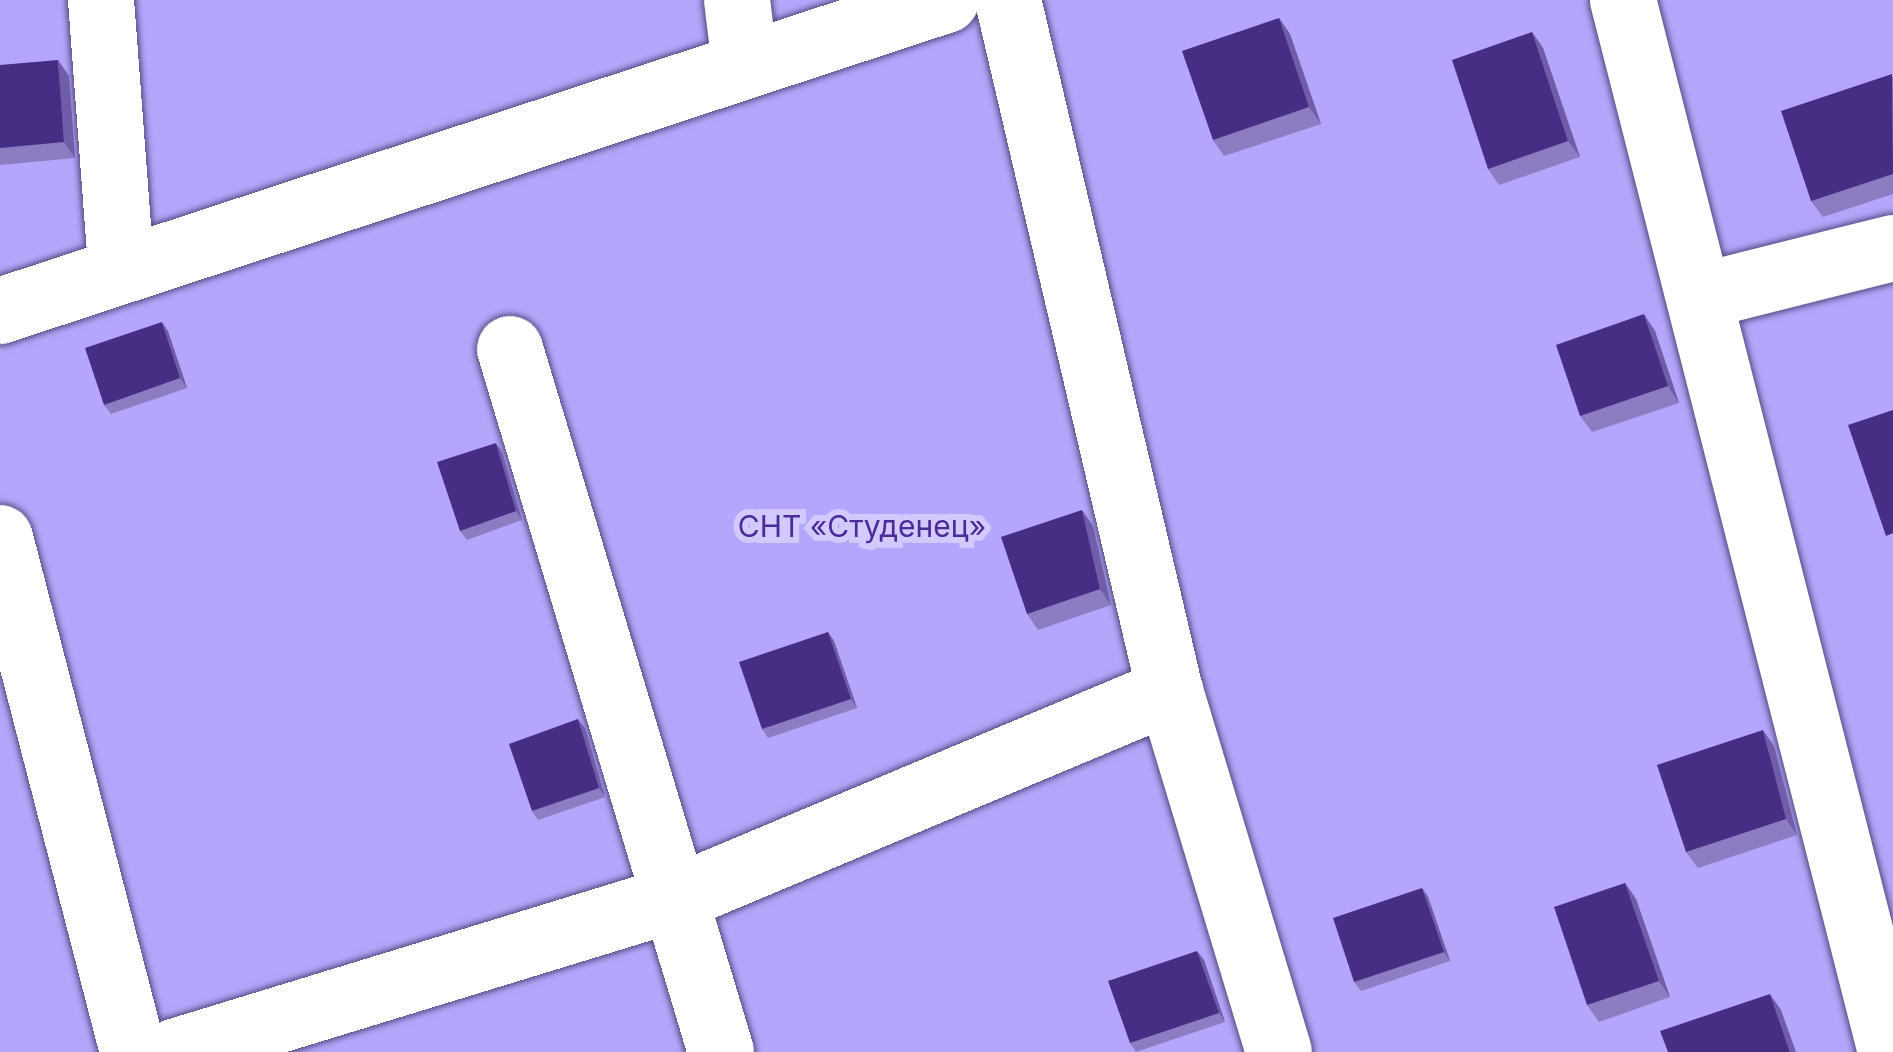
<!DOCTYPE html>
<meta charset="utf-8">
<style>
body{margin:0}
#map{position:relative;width:1893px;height:1052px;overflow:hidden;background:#d2caff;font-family:Inter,sans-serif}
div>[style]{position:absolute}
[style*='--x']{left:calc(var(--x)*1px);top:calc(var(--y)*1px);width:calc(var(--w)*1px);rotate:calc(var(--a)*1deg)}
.green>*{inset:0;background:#b5a6fb}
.roads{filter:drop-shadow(0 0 3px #564b83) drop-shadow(0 0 3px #564b83)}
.minor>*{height:66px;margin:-33px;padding:0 33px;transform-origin:33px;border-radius:33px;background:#fff}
.wall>*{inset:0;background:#8c7cc2}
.shaded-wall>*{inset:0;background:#705daa}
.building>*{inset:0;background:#462e85}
span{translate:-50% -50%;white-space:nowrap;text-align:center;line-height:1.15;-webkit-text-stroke:12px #d2caff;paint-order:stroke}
.park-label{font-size:30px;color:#4c2a98}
</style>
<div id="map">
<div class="green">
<i style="clip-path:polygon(0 0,1893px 0,1893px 1052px,0 1052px)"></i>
</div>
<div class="roads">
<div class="minor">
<i style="--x:101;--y:0;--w:268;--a:85.7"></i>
<i style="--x:737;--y:0;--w:65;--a:83"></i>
<i style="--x:1008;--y:0;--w:710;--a:76.81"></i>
<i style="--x:1170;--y:691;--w:377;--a:73.2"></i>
<i style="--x:1623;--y:0;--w:1086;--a:75.71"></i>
<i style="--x:1706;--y:295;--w:193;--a:-14.1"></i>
<i style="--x:0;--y:311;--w:996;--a:-18.2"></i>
<i style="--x:510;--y:349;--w:734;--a:73.29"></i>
<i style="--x:0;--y:538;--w:531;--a:75.49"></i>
<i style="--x:174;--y:1052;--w:526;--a:-17.02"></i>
<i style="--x:677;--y:898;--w:535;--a:-22.78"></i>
</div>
</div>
<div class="wall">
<i style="clip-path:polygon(1279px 18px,1290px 34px,1321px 124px,1224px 156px,1213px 140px)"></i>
<i style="clip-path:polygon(1532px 32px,1543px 48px,1580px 157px,1499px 185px,1488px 169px)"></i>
<i style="clip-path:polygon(0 65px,69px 76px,75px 158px,0 165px)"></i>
<i style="clip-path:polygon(1893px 76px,1893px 194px,1823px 217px,1811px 201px)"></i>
<i style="clip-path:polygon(168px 331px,187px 388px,111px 414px,104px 405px)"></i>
<i style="clip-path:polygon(1655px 331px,1679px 403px,1592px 432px,1580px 416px)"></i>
<i style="clip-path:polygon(502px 452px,522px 520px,467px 540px,460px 531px)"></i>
<i style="clip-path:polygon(1082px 510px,1093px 526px,1111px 605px,1038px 630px,1027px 614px)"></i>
<i style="clip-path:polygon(828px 632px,834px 641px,857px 708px,768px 738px,762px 729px)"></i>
<i style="clip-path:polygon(585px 728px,605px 797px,538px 820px,532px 811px)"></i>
<i style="clip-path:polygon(1774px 746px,1797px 835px,1698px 868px,1686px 852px)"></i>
<i style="clip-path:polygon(1625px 883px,1636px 899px,1670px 997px,1599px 1022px,1587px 1005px)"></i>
<i style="clip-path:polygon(1422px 888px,1428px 897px,1450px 961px,1361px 991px,1354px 982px)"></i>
<i style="clip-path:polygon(1197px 951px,1204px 960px,1225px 1022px,1136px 1052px,1130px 1043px)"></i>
</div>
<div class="shaded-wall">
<i style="clip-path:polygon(1279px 18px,1290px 34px,1321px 124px,1309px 107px)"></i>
<i style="clip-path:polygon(1532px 32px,1543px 48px,1580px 157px,1568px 141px)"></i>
<i style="clip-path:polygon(58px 60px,69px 76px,75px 158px,64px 142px)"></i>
<i style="clip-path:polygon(1644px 314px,1655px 331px,1679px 403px,1668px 386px)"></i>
<i style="clip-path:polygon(162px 322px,168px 331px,187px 388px,180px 378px)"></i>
<i style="clip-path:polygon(496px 443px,502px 452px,522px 520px,516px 511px)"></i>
<i style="clip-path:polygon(1082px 510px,1093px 526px,1111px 605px,1100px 589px)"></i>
<i style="clip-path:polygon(828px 632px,834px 641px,857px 708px,851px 699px)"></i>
<i style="clip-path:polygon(578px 719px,585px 728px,605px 797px,599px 788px)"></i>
<i style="clip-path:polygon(1763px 730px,1774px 746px,1797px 835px,1786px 819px)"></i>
<i style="clip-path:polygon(1625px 883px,1636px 899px,1670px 997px,1659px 981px)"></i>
<i style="clip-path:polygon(1422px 888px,1428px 897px,1450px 961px,1444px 952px)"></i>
<i style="clip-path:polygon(1197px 951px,1204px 960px,1225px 1022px,1219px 1013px)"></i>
<i style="clip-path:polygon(1770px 994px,1781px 1010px,1796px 1052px,1790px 1052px)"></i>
</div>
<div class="building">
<i style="clip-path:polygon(1279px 18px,1309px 107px,1213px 140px,1182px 51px)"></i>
<i style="clip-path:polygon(1532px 32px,1568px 141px,1488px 169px,1452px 60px)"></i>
<i style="clip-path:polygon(58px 60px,64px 142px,0 148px,0 65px)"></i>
<i style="clip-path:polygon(1892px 74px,1893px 174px,1811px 201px,1781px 111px)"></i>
<i style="clip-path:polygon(1644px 314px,1668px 386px,1580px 416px,1556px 345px)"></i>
<i style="clip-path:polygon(162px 322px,180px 378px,104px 405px,85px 348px)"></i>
<i style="clip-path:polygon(1893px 410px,1893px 533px,1886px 536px,1848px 425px)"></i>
<i style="clip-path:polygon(496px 443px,516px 511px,460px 531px,437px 462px)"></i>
<i style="clip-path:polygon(1082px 510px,1100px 589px,1027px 614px,1001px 537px)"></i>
<i style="clip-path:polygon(828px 632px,851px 699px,762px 729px,739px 662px)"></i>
<i style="clip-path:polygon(578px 719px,599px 788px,532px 811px,509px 744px)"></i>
<i style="clip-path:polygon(1763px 730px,1786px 819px,1686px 852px,1657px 765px)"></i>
<i style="clip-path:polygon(1625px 883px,1659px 981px,1587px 1005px,1554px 907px)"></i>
<i style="clip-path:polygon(1422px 888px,1444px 952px,1354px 982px,1333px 918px)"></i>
<i style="clip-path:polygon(1197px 951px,1219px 1013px,1130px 1043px,1108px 981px)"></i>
<i style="clip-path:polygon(1770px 994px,1790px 1052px,1668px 1052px,1660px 1031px)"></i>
</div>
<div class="park-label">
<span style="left:862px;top:526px">СНТ «Студенец»</span>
</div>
</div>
